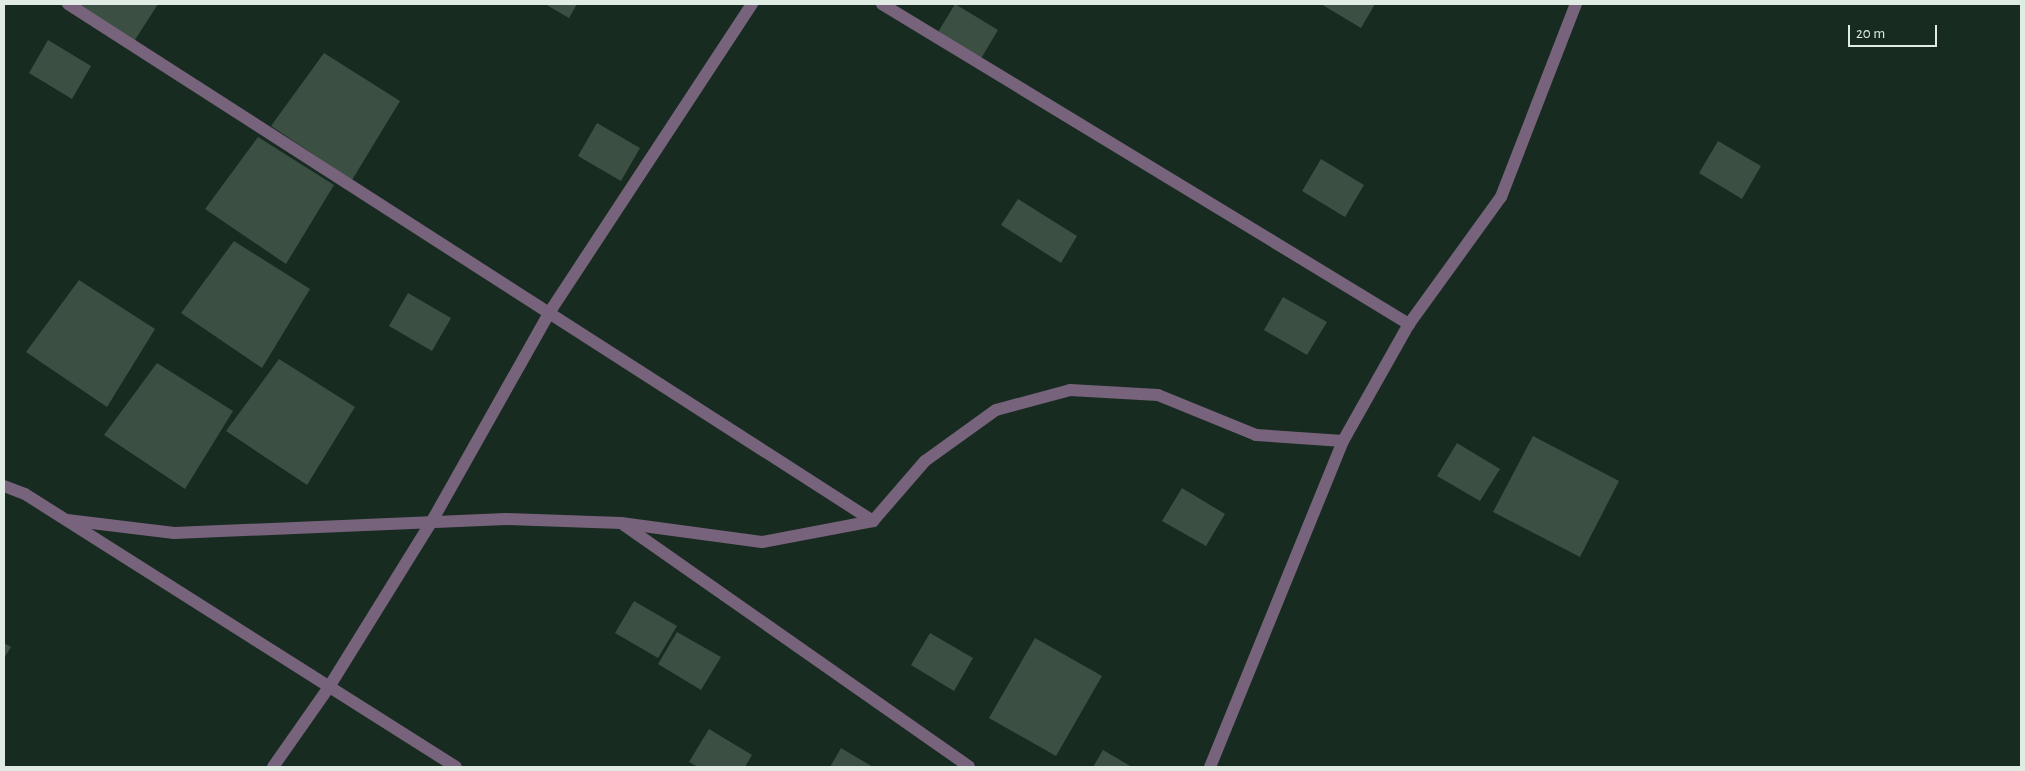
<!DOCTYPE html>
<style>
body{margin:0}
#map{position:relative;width:2025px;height:771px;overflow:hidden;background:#182b20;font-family:"Alegreya Sans",sans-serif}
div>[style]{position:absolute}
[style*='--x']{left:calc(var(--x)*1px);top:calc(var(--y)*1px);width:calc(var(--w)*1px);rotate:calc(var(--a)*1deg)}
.building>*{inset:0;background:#3b4f42}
.minor>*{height:12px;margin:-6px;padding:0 6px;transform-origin:6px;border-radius:6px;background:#78637c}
span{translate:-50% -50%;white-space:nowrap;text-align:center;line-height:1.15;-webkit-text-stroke:4px #182b20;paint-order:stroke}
.frame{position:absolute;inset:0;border:5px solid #dfebe3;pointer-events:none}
.scale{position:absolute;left:1848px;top:25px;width:89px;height:22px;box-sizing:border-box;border:2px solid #dfebe3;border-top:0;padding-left:6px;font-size:15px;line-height:18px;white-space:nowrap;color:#dfebe3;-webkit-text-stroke:4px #182b20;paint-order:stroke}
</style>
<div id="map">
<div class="building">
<i style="clip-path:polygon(74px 4px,158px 4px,133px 43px)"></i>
<i style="clip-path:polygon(545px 4px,577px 4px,569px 18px)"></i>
<i style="clip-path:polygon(955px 4px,998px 30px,979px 62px,935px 37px)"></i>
<i style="clip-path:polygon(1321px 4px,1375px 4px,1361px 28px)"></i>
<i style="clip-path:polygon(48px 40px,91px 66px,72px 99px,29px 73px)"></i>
<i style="clip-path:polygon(324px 53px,400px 101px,352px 180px,271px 126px)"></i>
<i style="clip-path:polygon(597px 123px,640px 148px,621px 181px,578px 156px)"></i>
<i style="clip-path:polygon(258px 137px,334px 185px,286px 264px,205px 209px)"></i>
<i style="clip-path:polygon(1718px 141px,1761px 166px,1742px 199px,1699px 173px)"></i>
<i style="clip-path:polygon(1321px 159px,1364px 185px,1345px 217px,1302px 191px)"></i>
<i style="clip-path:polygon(1018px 199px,1077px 236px,1061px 263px,1001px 225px)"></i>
<i style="clip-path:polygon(234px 241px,310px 289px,262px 368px,181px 313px)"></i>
<i style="clip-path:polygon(79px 280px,155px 329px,107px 407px,26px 352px)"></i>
<i style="clip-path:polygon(408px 293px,451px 318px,432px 351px,389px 326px)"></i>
<i style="clip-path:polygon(1283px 297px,1327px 322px,1307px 355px,1264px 330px)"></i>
<i style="clip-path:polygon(279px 359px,355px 407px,307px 485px,226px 431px)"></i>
<i style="clip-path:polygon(157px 363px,233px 411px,185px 489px,104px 435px)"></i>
<i style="clip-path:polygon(1533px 436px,1619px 481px,1580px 557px,1493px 512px)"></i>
<i style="clip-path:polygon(1457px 443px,1500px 469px,1480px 501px,1437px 476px)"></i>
<i style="clip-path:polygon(1182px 488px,1225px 514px,1206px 546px,1162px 521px)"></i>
<i style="clip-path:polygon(634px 601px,677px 626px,658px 658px,615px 633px)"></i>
<i style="clip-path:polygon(677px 632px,721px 657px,701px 690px,658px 664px)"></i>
<i style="clip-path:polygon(930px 633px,973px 658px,954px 691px,911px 665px)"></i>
<i style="clip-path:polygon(1035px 638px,1102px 676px,1056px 756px,989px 718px)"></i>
<i style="clip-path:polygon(4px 643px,11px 647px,4px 658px)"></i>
<i style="clip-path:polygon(709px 729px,752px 755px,745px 767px,698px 767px,689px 762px)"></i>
<i style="clip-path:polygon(841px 748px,873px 767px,830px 767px)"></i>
<i style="clip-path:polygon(1103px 750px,1132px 767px,1093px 767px)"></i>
</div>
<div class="minor">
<i style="--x:68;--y:4;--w:957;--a:32.71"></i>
<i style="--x:873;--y:521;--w:79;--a:-49.1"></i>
<i style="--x:925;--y:461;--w:87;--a:-35.7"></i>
<i style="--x:996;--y:410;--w:77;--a:-15.1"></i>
<i style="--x:1070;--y:390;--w:88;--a:3.3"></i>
<i style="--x:1158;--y:395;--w:106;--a:22.2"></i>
<i style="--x:1256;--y:435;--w:87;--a:3.9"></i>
<i style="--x:882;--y:4;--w:617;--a:31.27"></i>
<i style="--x:4;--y:486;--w:22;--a:21"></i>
<i style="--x:25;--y:494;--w:510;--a:32.35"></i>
<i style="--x:67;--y:520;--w:108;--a:6.9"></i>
<i style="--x:174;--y:533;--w:332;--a:-2.4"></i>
<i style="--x:506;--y:519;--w:115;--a:2"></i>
<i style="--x:621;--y:523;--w:142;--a:7.7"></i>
<i style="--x:762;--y:542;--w:113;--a:-10.7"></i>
<i style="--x:624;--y:525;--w:421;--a:35"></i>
<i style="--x:273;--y:767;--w:98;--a:-55"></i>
<i style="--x:329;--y:687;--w:195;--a:-58.2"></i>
<i style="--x:432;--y:521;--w:239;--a:-60.6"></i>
<i style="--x:549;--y:313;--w:370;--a:-56.7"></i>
<i style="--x:1210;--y:767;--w:352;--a:-67.8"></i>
<i style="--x:1343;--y:441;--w:134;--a:-60.6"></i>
<i style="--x:1409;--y:324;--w:157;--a:-54.1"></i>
<i style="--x:1501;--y:197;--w:207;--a:-68.8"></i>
</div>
<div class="frame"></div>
<div class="scale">20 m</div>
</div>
